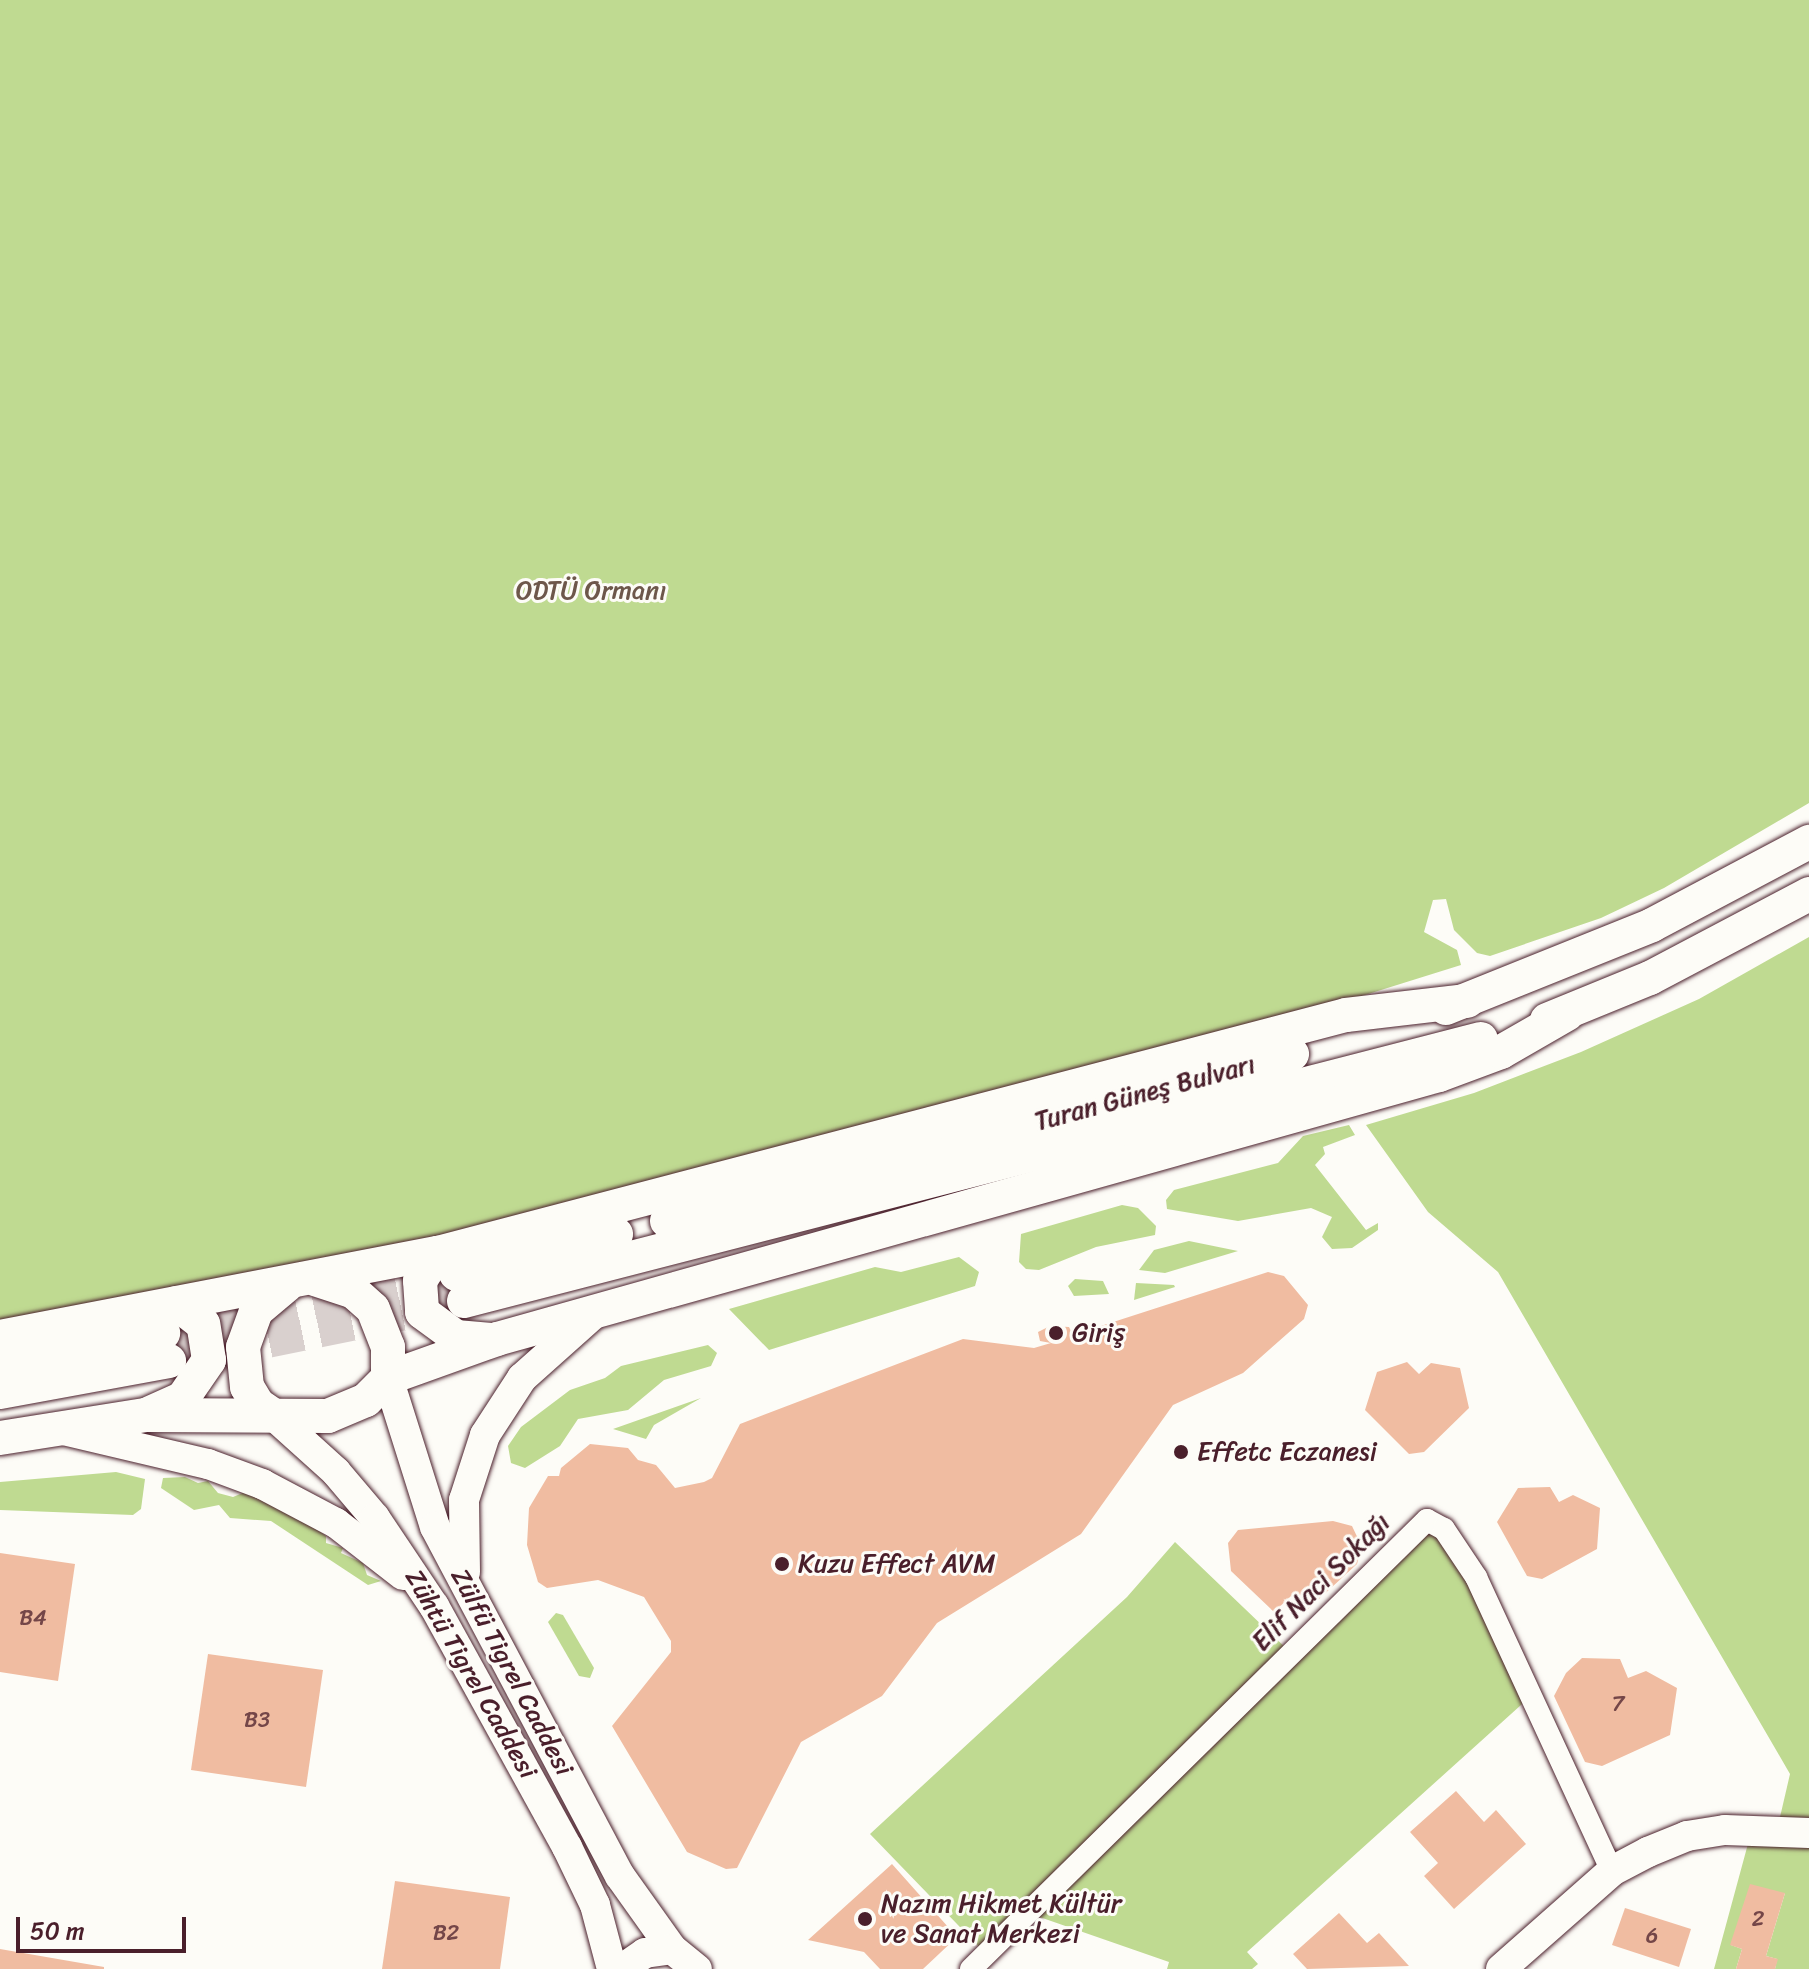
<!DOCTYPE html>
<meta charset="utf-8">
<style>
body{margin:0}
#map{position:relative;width:1809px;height:1969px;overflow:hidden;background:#fdfcf7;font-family:Sriracha,sans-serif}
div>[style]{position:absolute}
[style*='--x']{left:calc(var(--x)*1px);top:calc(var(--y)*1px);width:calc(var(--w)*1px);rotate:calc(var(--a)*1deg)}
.green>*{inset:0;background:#bfda91}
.building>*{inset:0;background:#f0bca1}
.primary-tunnel>*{height:34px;margin-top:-17px;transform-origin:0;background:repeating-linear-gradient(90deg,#d9d0ce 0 34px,transparent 0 51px)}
.roads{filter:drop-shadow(0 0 2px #4a1f2b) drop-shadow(0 0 2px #4a1f2b)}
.street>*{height:22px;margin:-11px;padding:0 11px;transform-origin:11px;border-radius:11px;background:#fdfcf7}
.secondary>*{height:30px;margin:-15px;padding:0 15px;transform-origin:15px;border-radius:15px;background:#fdfcf7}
.primary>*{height:34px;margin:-17px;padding:0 17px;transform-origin:17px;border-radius:17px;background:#fdfcf7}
.dots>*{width:22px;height:22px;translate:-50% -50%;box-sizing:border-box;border:4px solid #fdfcf7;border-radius:50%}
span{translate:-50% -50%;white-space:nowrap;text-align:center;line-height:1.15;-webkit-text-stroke:6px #fdfcf7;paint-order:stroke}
.number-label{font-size:22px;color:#744648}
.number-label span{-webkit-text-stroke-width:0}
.park-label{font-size:26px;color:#6d574a}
.street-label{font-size:26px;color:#4a1f2b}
.poi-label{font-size:26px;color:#4a1f2b}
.left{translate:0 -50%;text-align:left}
.scale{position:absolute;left:16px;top:1917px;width:170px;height:36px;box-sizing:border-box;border:4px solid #4a1f2b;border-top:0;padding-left:10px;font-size:24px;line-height:28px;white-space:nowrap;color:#4a1f2b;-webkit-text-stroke:6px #fdfcf7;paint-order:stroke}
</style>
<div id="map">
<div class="green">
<i style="clip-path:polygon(0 0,1809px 0,1809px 803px,1664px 888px,1601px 918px,1490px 956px,1477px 953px,1454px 930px,1446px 899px,1433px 900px,1424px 932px,1457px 950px,1461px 965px,1349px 1000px,486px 1226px,0 1322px)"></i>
<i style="clip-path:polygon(1809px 937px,1809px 1969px,1775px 1969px,1777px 1959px,1766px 1956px,1785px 1893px,1731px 1945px,1742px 1949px,1736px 1969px,1714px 1969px,1752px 1829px,1777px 1830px,1790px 1774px,1498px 1272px,1428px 1212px,1366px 1125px,1474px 1093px,1581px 1052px,1699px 999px)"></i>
<i style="clip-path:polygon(1349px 1125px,1355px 1135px,1323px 1147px,1325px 1154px,1315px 1165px,1366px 1230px,1378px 1223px,1378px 1230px,1352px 1248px,1332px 1249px,1322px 1237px,1332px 1217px,1311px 1208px,1238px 1221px,1167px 1209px,1166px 1200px,1174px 1190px,1278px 1163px,1303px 1136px)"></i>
<i style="clip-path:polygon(1122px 1205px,1138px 1208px,1156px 1226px,1155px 1235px,1096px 1247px,1039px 1270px,1026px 1269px,1019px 1262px,1021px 1234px)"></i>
<i style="clip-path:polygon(1189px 1241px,1238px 1251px,1165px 1273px,1139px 1270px,1154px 1250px)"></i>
<i style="clip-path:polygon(959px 1257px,979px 1272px,975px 1286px,769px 1350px,729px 1309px,875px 1267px,901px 1272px)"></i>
<i style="clip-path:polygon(1075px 1279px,1103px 1281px,1109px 1294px,1074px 1296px,1068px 1286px)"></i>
<i style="clip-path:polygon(1136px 1283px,1174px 1285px,1175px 1287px,1134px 1300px)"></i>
<i style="clip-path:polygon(708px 1345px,717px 1353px,711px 1366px,664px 1380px,628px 1410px,578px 1419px,560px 1446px,525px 1468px,511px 1463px,508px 1446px,521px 1427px,570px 1390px,605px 1378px,621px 1366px)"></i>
<i style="clip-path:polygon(701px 1398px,654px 1425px,646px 1439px,613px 1429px)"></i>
<i style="clip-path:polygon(116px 1472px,145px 1479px,141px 1509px,133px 1515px,0 1510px,0 1482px)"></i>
<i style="clip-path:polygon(185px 1477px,198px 1483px,208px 1481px,218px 1493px,233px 1497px,245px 1492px,310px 1524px,326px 1536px,326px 1543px,343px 1548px,341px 1553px,363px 1563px,367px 1575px,381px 1581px,368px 1585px,271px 1521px,230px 1518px,219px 1505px,194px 1510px,161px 1488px,163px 1478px)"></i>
<i style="clip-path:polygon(1433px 1521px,1531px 1696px,1247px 1952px,1258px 1964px,1252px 1969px,1167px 1969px,1169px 1962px,1028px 1913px,986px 1954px,870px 1834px,1127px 1597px,1175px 1542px,1290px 1652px)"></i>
<i style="clip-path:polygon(556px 1613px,563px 1615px,594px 1668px,590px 1678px,579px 1676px,548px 1622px)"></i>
</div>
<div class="building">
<i style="clip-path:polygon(1268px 1272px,1284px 1276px,1308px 1305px,1304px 1319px,1243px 1373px,1173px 1405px,1081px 1534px,937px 1623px,882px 1696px,801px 1742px,737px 1868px,726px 1869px,687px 1852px,612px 1726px,671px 1652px,671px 1641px,644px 1597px,598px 1580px,547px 1588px,538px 1582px,527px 1545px,529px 1508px,548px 1476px,559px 1476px,561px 1468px,590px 1444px,628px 1448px,638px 1460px,656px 1465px,675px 1488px,704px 1482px,712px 1478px,740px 1424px,963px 1339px,1034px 1348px,1051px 1343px,1040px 1341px,1038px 1332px,1050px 1326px,1069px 1327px,1073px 1335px)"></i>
<i style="clip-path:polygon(1407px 1362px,1419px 1374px,1431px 1363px,1460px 1368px,1469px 1408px,1424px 1452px,1409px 1454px,1365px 1410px,1377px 1372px)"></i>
<i style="clip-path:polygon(1550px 1487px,1559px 1502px,1573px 1495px,1600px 1508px,1597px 1549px,1542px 1579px,1527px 1576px,1497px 1522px,1518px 1488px)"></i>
<i style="clip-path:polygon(1333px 1521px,1352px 1526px,1362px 1547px,1357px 1564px,1306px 1611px,1291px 1596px,1274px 1612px,1231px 1571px,1228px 1543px,1238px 1530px)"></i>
<i style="clip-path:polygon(0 1553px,75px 1564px,58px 1681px,0 1672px)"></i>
<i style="clip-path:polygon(208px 1654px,323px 1670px,306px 1787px,191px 1770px)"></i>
<i style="clip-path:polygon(1582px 1658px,1620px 1659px,1628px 1678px,1646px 1671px,1677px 1688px,1670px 1735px,1602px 1766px,1585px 1762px,1554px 1696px,1566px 1673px)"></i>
<i style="clip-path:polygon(1456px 1791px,1484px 1822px,1496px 1810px,1526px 1844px,1454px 1909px,1424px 1876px,1438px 1863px,1410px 1832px)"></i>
<i style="clip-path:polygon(892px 1864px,957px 1937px,923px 1969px,880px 1969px,864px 1952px,808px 1940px)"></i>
<i style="clip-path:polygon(395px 1881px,510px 1897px,500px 1969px,382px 1969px)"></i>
<i style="clip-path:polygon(1750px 1884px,1785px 1893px,1766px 1956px,1778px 1959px,1775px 1969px,1736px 1969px,1742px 1949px,1730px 1945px)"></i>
<i style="clip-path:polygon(1625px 1908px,1691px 1929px,1679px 1967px,1612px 1945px)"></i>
<i style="clip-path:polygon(1339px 1913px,1367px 1943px,1379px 1933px,1409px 1966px,1307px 1969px,1293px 1954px)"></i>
<i style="clip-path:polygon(0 1949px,104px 1967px,104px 1969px,0 1969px)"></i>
</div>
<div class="primary-tunnel">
<i style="--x:163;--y:1333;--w:291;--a:-11.5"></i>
<i style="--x:169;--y:1361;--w:301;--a:-11.5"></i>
</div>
<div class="roads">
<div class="street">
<i style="--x:971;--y:1969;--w:640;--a:-44.56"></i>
<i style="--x:1427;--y:1520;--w:19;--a:28"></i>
<i style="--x:1444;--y:1529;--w:58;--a:56.3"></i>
<i style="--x:1476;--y:1577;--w:324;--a:65.2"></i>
</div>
<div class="secondary">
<i style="--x:388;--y:1378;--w:156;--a:72.5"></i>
<i style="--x:435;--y:1527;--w:395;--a:62.1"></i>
<i style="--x:620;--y:1876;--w:90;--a:54.5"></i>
<i style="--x:273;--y:1415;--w:85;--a:42.1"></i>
<i style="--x:336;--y:1472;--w:60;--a:49.7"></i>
<i style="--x:375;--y:1518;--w:106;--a:56.2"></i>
<i style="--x:434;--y:1606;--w:275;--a:61.1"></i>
<i style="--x:567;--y:1847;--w:64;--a:64.2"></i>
<i style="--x:595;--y:1905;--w:66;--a:75.1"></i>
<i style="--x:63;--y:1430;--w:149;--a:13.2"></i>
<i style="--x:208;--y:1464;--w:58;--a:20.3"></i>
<i style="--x:262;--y:1484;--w:84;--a:27.8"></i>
<i style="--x:336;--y:1523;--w:85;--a:37.8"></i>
<i style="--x:465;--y:1572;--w:72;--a:-90.8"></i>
<i style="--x:464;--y:1500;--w:68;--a:-72.1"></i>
<i style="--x:485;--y:1435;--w:68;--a:-57"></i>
<i style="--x:522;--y:1378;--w:99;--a:-41.7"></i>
<i style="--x:622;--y:1969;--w:28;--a:-35"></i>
<i style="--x:645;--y:1953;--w:27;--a:-8"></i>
<i style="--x:672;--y:1949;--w:32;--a:39"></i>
<i style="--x:1501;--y:1969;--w:148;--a:-41.4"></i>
<i style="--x:1612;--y:1871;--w:41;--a:-27.8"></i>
<i style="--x:1648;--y:1852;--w:42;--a:-22.3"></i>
<i style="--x:1687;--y:1836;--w:38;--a:-9"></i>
<i style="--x:1725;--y:1830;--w:84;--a:2"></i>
</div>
<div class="primary">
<i style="--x:1446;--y:1008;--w:222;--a:-21.9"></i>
<i style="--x:1652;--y:925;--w:178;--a:-27.9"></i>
<i style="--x:1547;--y:1020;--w:111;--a:-22.2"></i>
<i style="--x:1650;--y:978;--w:180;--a:-27.8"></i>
<i style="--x:667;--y:1221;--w:647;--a:-14.96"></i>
<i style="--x:438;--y:1253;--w:33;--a:123"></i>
<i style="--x:420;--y:1281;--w:31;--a:86"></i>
<i style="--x:422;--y:1312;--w:42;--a:36.3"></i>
<i style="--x:456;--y:1337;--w:35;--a:5"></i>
<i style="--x:456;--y:1274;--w:165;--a:-14"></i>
<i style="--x:315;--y:1279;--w:41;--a:18.4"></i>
<i style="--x:354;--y:1292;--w:25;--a:42"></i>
<i style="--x:373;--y:1309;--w:41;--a:68.5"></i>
<i style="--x:388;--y:1347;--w:31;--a:90"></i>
<i style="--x:464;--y:1301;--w:1050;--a:-14.45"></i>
<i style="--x:0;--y:1337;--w:446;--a:-10.9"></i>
<i style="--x:438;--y:1253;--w:939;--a:-14.69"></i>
<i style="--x:1346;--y:1015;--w:122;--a:-6.6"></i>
<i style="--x:0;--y:1363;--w:166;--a:-10.4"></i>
<i style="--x:0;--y:1392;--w:172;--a:-10.4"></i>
<i style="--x:150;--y:1413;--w:36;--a:-24"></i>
<i style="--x:183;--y:1398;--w:46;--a:-55.6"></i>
<i style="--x:209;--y:1360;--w:36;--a:-99"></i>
<i style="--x:203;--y:1324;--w:34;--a:-142"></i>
<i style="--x:273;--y:1415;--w:18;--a:-146"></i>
<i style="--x:258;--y:1405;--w:21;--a:-121"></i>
<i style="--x:247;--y:1387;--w:40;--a:-95.7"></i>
<i style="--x:243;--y:1347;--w:38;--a:-70"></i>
<i style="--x:256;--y:1311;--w:40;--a:-40"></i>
<i style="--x:0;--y:1438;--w:148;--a:-9"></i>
<i style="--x:146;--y:1415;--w:182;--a:0.3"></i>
<i style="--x:328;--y:1416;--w:41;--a:-22.8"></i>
<i style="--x:366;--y:1400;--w:31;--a:-45"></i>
<i style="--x:388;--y:1378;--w:116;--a:-19.7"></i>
<i style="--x:497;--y:1339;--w:978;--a:-15.66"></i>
<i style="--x:1439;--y:1075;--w:66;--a:-20.4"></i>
<i style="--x:1501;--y:1052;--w:76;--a:-29.9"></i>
</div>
</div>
<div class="dots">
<i style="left:1056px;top:1333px;background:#4a1f2b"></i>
<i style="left:1181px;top:1452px;background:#4a1f2b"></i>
<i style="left:782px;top:1564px;background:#4a1f2b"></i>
<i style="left:865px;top:1919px;background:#4a1f2b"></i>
</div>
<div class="number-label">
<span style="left:33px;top:1618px">B4</span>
<span style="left:1618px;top:1704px">7</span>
<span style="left:257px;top:1720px">B3</span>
<span style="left:1758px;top:1919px">2</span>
<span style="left:446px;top:1933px">B2</span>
<span style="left:1652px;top:1936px">6</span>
</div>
<div class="park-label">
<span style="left:591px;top:591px">ODTÜ Ormanı</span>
</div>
<div class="street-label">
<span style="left:1145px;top:1093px;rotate:-15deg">Turan Güneş Bulvarı</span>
<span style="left:1321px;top:1582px;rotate:-45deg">Elif Naci Sokağı</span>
<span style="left:512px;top:1672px;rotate:62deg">Zülfü Tigrel Caddesi</span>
<span style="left:471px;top:1674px;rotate:60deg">Zühtü Tigrel Caddesi</span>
</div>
<div class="poi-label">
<span class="left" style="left:1072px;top:1333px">Giriş</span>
<span class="left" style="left:1197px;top:1452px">Effetc Eczanesi</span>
<span class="left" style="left:798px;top:1564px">Kuzu Effect AVM</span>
<span class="left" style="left:881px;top:1919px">Nazım Hikmet Kültür<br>ve Sanat Merkezi</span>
</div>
<div class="scale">50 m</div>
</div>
